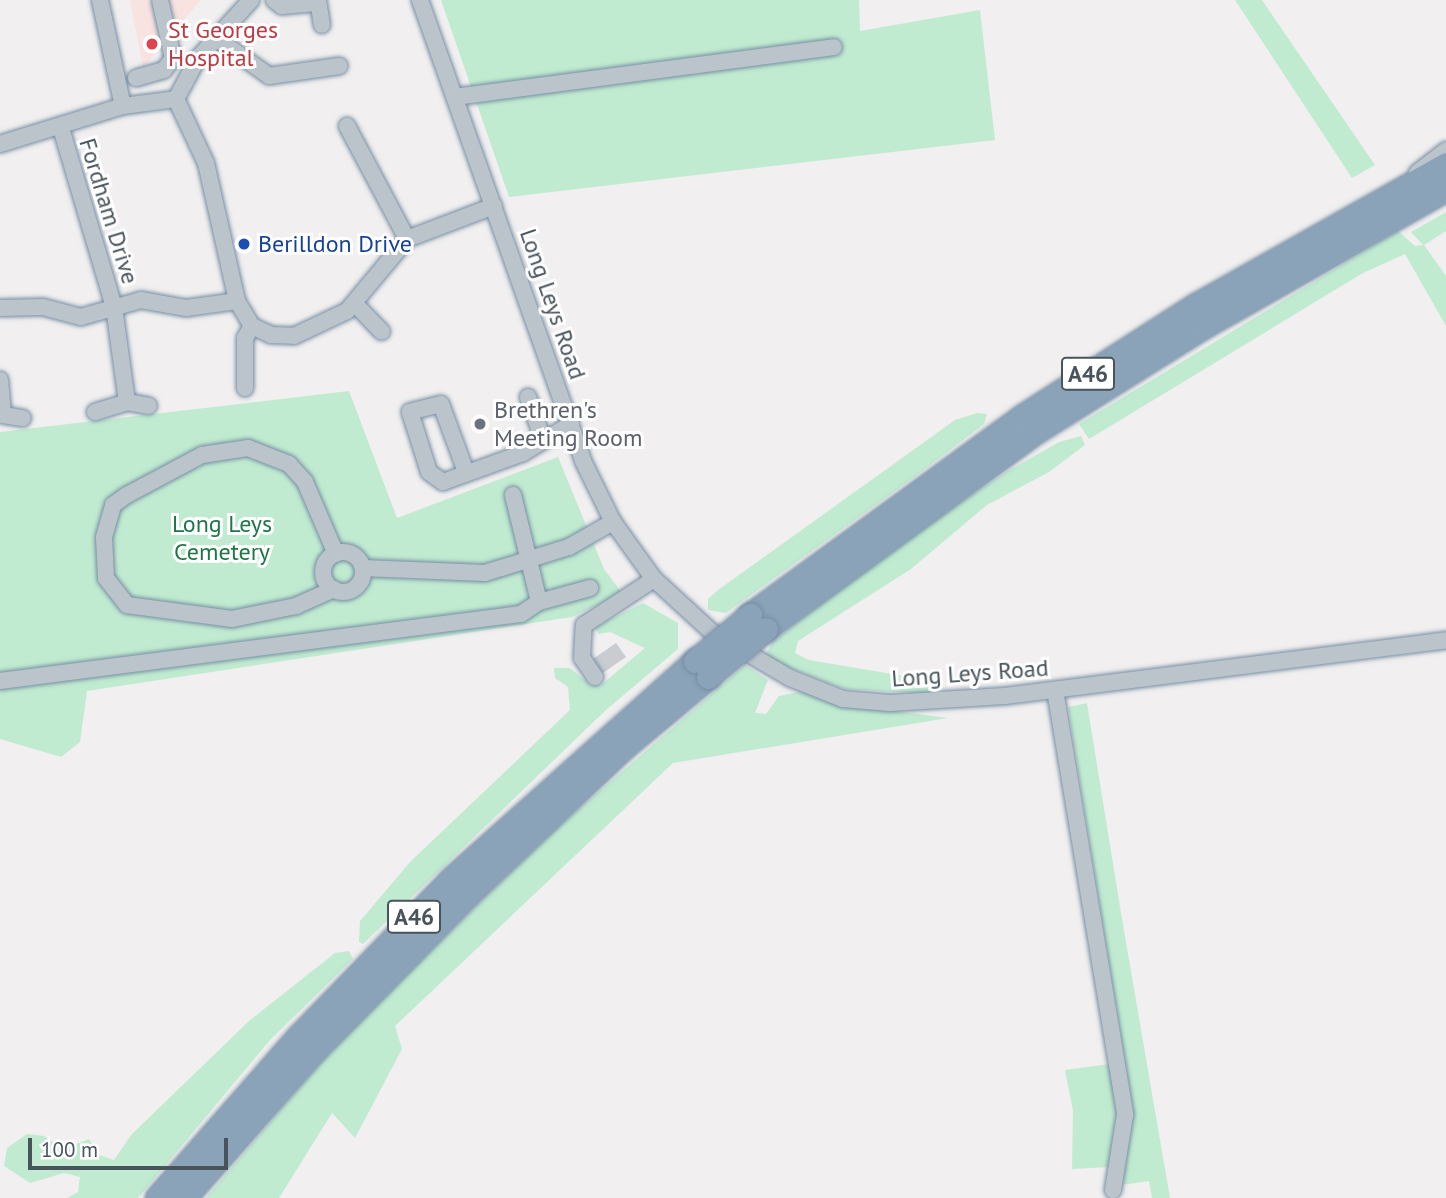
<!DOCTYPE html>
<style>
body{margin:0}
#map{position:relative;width:1446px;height:1198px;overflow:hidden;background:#f1efef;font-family:"PT Sans",sans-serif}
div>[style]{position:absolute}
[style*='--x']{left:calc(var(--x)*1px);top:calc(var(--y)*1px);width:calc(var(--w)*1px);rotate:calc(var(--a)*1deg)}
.medical>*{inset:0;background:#f9e3e1}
.green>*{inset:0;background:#c1ebd0}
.building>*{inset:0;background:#c9ccd1}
.roads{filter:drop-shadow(0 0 2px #768ea5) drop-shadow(0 0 2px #768ea5)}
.minor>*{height:16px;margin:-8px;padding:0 8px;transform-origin:8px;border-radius:8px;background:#bcc4cb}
.minor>.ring{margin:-8px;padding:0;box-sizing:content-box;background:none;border:16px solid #bcc4cb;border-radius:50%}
.highway>*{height:23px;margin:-11.5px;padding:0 11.5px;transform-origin:11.5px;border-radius:11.5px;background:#8ba3b9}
.bridges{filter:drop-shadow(0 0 2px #768ea5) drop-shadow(0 0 2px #768ea5)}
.highway-bridge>*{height:23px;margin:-11.5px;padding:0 11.5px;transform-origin:11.5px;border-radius:11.5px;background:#8ba3b9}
.dots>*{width:19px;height:19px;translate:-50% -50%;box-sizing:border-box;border:4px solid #fff;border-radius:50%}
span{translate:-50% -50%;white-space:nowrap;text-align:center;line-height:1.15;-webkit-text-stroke:6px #fff;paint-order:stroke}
.shield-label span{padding:2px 5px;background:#fff;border:2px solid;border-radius:5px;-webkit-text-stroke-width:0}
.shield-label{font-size:23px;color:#48535b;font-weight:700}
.health-label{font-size:24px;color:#be3a42}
.left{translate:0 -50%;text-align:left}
.street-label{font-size:24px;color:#48535b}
.transit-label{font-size:24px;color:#164399}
.worship-label{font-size:24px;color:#5b616d}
.park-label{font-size:24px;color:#1f7648}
.scale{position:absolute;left:28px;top:1138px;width:200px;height:32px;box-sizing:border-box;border:4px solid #48535b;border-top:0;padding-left:9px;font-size:21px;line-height:24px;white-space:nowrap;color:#48535b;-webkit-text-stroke:5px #fff;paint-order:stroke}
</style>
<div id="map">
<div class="medical">
<i style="clip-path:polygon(130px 0,201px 0,143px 68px)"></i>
</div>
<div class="green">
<i style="clip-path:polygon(441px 0,859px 0,860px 31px,980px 10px,995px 140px,509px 197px)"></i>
<i style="clip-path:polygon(1235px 0,1262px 0,1375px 165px,1352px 178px)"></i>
<i style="clip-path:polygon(1446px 212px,1446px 231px,1424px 245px,1446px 276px,1446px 326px,1405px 254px,1363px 273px,1089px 439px,1079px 424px,1398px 231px,1415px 246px,1423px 245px,1411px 232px)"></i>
<i style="clip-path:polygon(349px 391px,397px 518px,558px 457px,604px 569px,622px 593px,572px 617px,87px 691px,80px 742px,61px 757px,0 739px,0 432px)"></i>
<i style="clip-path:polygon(977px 413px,987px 414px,984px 424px,917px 475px,726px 613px,708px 610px,708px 599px,718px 590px,955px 420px)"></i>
<i style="clip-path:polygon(1081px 436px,1085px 445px,1049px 472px,987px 505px,911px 569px,798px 641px,795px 653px,809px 660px,922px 679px,930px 685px,930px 694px,845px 689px,764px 658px,772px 643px,888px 551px,1008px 471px,1059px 442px)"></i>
<i style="clip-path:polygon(643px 603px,678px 623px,678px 649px,606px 710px,363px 944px,359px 942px,360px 921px,411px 861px,570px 710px,568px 687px,555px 678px,554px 668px,570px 668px,591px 685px,601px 685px,645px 648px,610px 632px,599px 634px,595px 627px)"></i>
<i style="clip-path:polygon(745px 665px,768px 680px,755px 713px,766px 714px,779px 696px,803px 691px,850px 705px,948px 718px,673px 763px,395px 1026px,402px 1049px,355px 1138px,332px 1113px,279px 1198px,206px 1198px,323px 1060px,420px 961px,557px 828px)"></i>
<i style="clip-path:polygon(1087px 703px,1121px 913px,1170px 1198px,1152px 1198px,1149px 1181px,1121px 1185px,1132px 1105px,1068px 707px)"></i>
<i style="clip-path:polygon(349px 951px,353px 959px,270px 1040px,138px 1198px,67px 1198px,78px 1192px,80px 1177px,64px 1173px,30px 1183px,4px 1166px,7px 1148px,27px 1134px,44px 1136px,64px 1149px,89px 1139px,99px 1155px,114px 1160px,131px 1135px,249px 1021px,335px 953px)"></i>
<i style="clip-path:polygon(1110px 1064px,1117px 1110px,1109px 1167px,1072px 1169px,1073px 1111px,1065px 1070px)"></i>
</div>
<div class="building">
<i style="clip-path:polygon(616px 643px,626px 657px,600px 675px,590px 661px)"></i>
</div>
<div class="roads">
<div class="minor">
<i style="--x:100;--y:0;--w:108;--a:77.8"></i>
<i style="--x:251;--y:0;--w:79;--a:132.4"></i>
<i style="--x:198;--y:58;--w:47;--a:118.2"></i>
<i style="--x:176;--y:99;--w:71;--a:64.9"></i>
<i style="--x:206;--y:163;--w:141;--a:77.3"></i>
<i style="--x:237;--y:301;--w:29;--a:59"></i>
<i style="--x:252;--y:326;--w:21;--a:25"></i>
<i style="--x:271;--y:335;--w:23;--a:2"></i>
<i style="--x:294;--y:336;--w:59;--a:-25.3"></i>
<i style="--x:347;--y:311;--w:94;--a:-50.2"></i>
<i style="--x:407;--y:239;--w:93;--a:-20.8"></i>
<i style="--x:274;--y:0;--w:10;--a:37"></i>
<i style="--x:282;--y:6;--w:36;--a:-5"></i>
<i style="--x:318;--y:0;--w:25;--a:81"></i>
<i style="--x:420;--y:0;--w:489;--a:70.5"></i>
<i style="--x:583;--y:461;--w:68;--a:63.8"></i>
<i style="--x:613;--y:522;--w:70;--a:54.3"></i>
<i style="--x:654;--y:579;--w:80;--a:42.5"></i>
<i style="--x:713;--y:633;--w:89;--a:30.3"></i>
<i style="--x:790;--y:678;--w:57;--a:21.6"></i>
<i style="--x:843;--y:699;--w:47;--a:4.9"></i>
<i style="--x:890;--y:703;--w:115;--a:-3.5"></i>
<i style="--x:1005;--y:696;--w:445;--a:-7.2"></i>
<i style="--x:217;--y:39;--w:64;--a:35.4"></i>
<i style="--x:269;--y:76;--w:71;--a:-8.1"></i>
<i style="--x:136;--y:78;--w:29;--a:-16"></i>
<i style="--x:164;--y:70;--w:15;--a:-53"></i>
<i style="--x:173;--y:58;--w:59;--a:-102.6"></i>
<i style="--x:455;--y:97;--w:382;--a:-7.5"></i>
<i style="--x:347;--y:126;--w:128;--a:62"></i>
<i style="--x:61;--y:128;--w:187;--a:73.5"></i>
<i style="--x:114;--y:307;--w:96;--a:82.2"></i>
<i style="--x:0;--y:144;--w:129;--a:-17.2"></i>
<i style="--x:123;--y:106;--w:53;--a:-7.5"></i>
<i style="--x:1417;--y:173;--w:37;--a:-38"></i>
<i style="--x:356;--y:305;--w:37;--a:46"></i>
<i style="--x:0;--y:308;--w:43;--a:-1.3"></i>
<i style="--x:43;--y:307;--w:39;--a:15"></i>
<i style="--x:81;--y:317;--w:62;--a:-15.8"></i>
<i style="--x:141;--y:300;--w:46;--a:10.1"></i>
<i style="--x:186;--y:308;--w:51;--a:-7.8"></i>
<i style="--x:0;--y:380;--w:35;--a:85"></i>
<i style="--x:245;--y:388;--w:50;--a:-90"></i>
<i style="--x:245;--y:338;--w:14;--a:-60"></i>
<i style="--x:528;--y:397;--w:46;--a:70.8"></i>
<i style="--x:127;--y:402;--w:22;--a:10"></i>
<i style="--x:95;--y:412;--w:34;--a:-17"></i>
<i style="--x:3;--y:415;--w:20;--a:9"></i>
<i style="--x:466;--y:472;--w:72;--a:-110.2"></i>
<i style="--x:441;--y:404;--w:32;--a:166"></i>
<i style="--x:410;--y:412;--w:63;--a:72.4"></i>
<i style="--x:429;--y:472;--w:17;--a:36"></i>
<i style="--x:443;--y:482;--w:85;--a:-19.9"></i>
<i style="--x:523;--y:453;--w:56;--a:-31.1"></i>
<i style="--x:513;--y:495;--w:110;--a:76.3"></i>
<i style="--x:539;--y:602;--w:53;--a:-15.4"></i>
<i class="ring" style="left:323px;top:552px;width:24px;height:24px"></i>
<i style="--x:363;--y:568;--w:122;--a:2.3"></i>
<i style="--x:485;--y:573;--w:88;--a:-17.2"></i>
<i style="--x:569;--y:547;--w:51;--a:-29.6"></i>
<i style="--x:334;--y:589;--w:42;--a:155.9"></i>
<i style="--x:296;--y:606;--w:65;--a:168.5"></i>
<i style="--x:232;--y:619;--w:106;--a:-172.4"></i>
<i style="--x:127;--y:605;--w:34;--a:-128"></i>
<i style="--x:106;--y:578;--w:41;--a:-92.8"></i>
<i style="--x:104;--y:537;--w:33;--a:-74"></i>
<i style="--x:113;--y:505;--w:17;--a:-36"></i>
<i style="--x:127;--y:495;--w:85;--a:-28.1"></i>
<i style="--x:202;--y:455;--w:47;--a:-8.7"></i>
<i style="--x:248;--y:448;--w:44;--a:21.3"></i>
<i style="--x:289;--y:464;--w:24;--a:48"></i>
<i style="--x:305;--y:482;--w:78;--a:66.7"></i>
<i style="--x:595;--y:677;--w:23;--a:-124"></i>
<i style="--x:582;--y:658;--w:33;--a:-87"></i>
<i style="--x:584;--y:625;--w:84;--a:-33.3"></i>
<i style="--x:0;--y:681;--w:525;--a:-7.33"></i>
<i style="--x:521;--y:614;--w:22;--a:-34"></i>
<i style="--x:1055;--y:690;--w:431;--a:80.6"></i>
<i style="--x:1125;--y:1115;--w:76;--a:99.1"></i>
</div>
<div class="highway">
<i style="--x:750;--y:615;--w:338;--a:-36.1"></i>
<i style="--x:1023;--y:416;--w:206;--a:-32.7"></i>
<i style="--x:1196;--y:305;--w:287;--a:-29.4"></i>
<i style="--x:766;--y:629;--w:330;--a:-36.2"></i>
<i style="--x:1032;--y:434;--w:203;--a:-32.1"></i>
<i style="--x:1204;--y:326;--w:278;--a:-29.5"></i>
<i style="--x:157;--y:1198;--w:215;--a:-48.8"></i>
<i style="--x:299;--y:1036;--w:217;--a:-45.9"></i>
<i style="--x:450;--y:880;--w:329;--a:-41.8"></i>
<i style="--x:184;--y:1198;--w:198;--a:-48.5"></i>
<i style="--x:315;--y:1050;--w:218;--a:-45.4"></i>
<i style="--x:468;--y:895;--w:215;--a:-43.5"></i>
<i style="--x:624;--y:747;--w:109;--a:-39.8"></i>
</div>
</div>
<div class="bridges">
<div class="highway-bridge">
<i style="--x:695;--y:661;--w:72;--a:-39.9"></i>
<i style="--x:708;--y:677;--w:75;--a:-39.6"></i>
</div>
</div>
<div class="dots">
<i style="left:152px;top:44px;background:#e0444e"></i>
<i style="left:244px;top:244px;background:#1a4fb4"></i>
<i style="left:480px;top:424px;background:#6b7280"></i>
</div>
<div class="shield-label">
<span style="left:1088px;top:374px">A46</span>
<span style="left:414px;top:917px">A46</span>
</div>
<div class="health-label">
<span class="left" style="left:168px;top:44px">St Georges<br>Hospital</span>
</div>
<div class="street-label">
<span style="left:109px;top:211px;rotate:73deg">Fordham Drive</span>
<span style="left:553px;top:304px;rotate:71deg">Long Leys Road</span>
<span style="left:970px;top:673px;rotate:-4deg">Long Leys Road</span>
</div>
<div class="transit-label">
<span class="left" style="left:258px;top:244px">Berilldon Drive</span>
</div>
<div class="worship-label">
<span class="left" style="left:494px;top:424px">Brethren's<br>Meeting Room</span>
</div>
<div class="park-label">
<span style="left:222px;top:538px">Long Leys<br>Cemetery</span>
</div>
<div class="scale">100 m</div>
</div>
